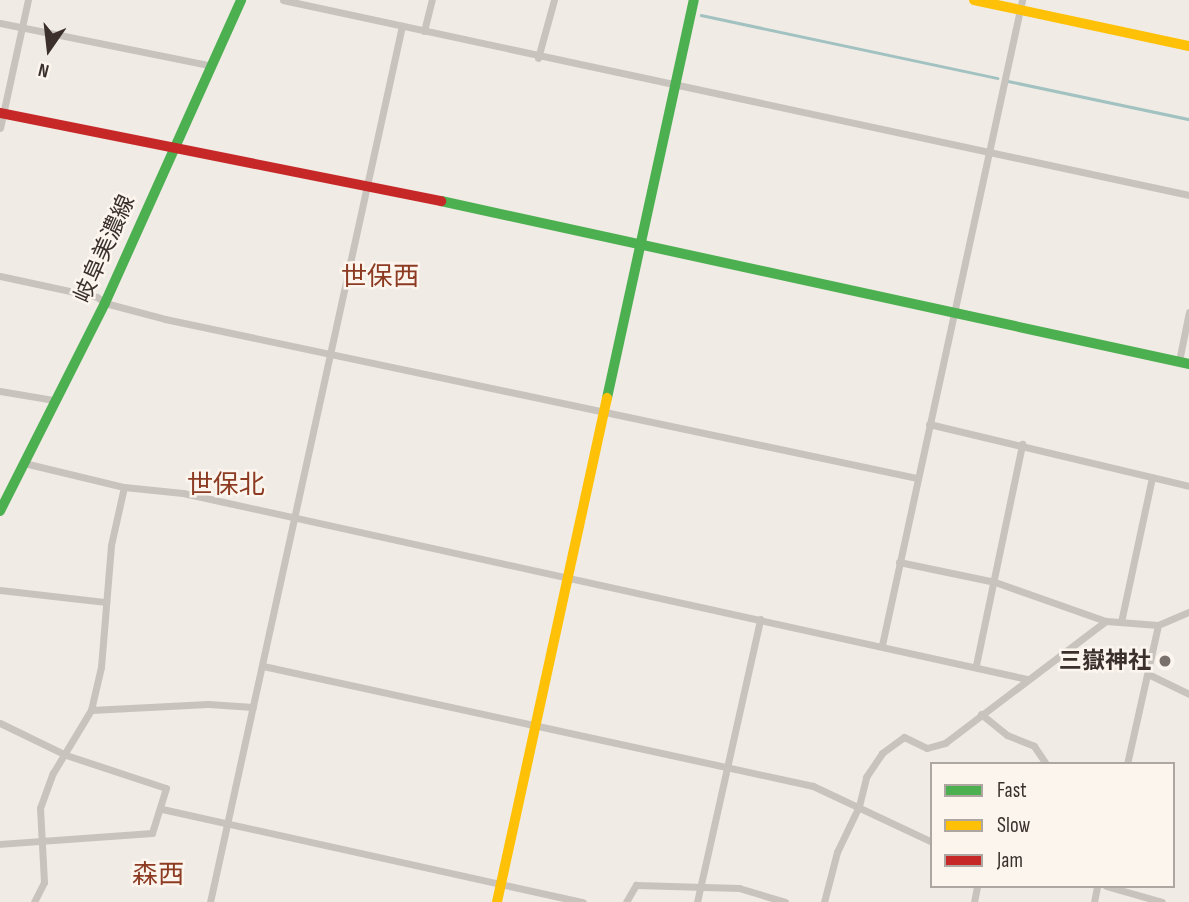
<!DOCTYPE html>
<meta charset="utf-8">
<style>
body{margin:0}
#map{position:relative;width:1189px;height:902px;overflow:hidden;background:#f0ebe5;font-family:"Sofia Sans Condensed","Noto Sans JP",sans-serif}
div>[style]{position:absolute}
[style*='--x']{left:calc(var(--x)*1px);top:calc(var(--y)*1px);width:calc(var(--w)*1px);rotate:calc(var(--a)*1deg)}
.stream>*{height:2.5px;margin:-1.25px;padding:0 1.25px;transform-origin:1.25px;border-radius:1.25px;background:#a1c2c1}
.street>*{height:7px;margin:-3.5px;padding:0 3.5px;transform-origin:3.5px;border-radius:3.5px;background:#c9c3be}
.fast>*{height:10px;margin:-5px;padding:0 5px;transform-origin:5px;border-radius:5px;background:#4caf50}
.slow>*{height:10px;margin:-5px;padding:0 5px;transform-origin:5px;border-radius:5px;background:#ffc107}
.jam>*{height:10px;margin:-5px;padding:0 5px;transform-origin:5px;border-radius:5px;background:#c62828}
.dots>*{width:19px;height:19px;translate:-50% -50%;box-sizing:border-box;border:4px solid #fbf5ee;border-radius:50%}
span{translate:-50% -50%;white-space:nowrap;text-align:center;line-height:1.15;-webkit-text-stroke:5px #fbf5ee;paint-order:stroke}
.street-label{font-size:23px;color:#3b302b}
.poi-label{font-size:23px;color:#3b302b;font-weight:700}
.right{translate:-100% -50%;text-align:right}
.quarter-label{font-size:26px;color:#8c3b22}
.legend{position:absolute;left:930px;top:762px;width:245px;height:126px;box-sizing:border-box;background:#fbf5ee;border:2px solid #aea6a0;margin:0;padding:9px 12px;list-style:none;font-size:21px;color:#3b302b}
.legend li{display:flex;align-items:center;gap:14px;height:35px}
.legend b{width:35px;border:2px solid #aea6a0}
.north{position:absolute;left:14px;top:14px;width:70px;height:70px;-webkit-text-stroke:5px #fbf5ee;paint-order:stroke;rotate:194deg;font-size:19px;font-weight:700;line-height:28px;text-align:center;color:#3b302b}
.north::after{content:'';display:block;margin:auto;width:24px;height:32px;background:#3b302b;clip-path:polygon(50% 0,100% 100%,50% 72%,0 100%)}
</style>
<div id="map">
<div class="stream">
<i style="--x:701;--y:15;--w:303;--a:12"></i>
<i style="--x:1008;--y:81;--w:185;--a:11.9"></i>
</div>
<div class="street">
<i style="--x:283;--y:0;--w:927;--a:12.15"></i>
<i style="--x:0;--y:23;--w:213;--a:11.4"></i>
<i style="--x:424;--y:31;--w:32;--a:-76"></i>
<i style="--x:538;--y:58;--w:60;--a:-74.6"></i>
<i style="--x:0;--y:128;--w:131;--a:-77.7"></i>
<i style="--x:0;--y:276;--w:99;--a:12.2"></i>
<i style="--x:97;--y:297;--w:10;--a:37"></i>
<i style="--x:105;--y:303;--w:62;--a:14.9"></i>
<i style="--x:165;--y:319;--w:769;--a:11.94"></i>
<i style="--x:1179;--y:361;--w:50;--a:-78.5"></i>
<i style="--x:0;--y:391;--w:55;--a:9.5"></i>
<i style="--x:929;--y:424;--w:267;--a:13.4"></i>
<i style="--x:24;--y:463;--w:103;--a:13.5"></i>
<i style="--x:124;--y:487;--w:59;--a:5.8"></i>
<i style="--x:183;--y:493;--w:864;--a:12.43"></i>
<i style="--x:899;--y:562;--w:98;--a:11.8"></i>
<i style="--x:995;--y:582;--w:118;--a:19.4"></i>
<i style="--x:1106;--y:621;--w:52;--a:4.4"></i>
<i style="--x:1158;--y:625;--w:34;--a:-23"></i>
<i style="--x:0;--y:590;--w:107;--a:6.5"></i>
<i style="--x:1121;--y:622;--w:148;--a:-77.9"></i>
<i style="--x:882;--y:645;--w:660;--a:-77.75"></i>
<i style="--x:976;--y:665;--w:226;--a:-78.2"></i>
<i style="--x:263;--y:666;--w:563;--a:12.31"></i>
<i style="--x:813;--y:786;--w:132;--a:25.2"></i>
<i style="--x:1148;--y:674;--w:46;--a:26"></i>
<i style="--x:91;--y:710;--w:117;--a:-2.9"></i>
<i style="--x:208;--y:704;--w:45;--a:3.8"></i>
<i style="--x:981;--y:714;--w:33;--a:39"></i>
<i style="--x:1007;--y:735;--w:29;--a:22"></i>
<i style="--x:1034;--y:746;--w:22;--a:56"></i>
<i style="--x:0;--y:723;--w:73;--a:25.9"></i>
<i style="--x:66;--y:755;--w:105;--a:18.3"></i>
<i style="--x:166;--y:788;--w:47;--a:107.3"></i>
<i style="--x:152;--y:833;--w:152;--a:175.9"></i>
<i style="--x:1127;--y:764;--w:142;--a:-77.4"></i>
<i style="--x:162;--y:809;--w:431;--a:12.5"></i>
<i style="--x:1106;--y:886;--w:58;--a:15.9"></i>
<i style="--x:34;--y:902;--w:22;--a:-63"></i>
<i style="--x:44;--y:882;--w:74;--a:-93.1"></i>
<i style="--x:40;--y:808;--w:37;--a:-70"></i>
<i style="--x:53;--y:773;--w:74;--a:-58.9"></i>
<i style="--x:91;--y:710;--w:44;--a:-76.9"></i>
<i style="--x:101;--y:667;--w:122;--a:-85.3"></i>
<i style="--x:111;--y:545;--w:59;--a:-77.4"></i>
<i style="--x:210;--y:902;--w:897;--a:-77.64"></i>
<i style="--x:626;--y:902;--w:20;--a:-60"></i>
<i style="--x:636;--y:885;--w:103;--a:1.7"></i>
<i style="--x:739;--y:888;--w:48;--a:16.9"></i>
<i style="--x:697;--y:902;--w:290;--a:-77.4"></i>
<i style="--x:824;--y:902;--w:52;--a:-75.4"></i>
<i style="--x:837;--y:852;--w:51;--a:-64.4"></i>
<i style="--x:859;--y:806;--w:30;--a:-76"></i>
<i style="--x:866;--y:777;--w:29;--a:-56"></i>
<i style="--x:882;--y:753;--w:27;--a:-36"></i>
<i style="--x:904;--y:737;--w:25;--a:26"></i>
<i style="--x:927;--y:748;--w:19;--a:-16"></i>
<i style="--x:945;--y:743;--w:202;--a:-37.2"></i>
<i style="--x:974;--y:902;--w:16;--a:-79"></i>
<i style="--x:1094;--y:902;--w:16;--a:-79"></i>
</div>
<div class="fast">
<i style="--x:441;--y:201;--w:766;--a:12.29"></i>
<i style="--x:607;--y:398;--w:407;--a:-77.7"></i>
<i style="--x:0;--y:511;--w:233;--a:-63.2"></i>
<i style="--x:105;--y:303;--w:332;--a:-65.8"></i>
</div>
<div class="slow">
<i style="--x:974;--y:0;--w:220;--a:12.1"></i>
<i style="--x:497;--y:902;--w:516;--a:-77.69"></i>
</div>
<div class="jam">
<i style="--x:0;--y:113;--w:450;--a:11.3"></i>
</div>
<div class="dots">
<i style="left:1165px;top:661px;background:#7a716c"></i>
</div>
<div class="street-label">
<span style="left:105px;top:249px;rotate:-66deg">岐阜美濃線</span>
</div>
<div class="poi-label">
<span class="right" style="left:1151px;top:661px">三嶽神社</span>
</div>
<div class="quarter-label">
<span style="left:380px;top:278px">世保西</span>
<span style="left:226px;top:486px">世保北</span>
<span style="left:158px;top:876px">森西</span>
</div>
<ul class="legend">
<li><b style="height:9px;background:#4caf50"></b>Fast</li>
<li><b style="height:9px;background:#ffc107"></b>Slow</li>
<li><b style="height:9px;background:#c62828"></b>Jam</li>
</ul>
<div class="north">N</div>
</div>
